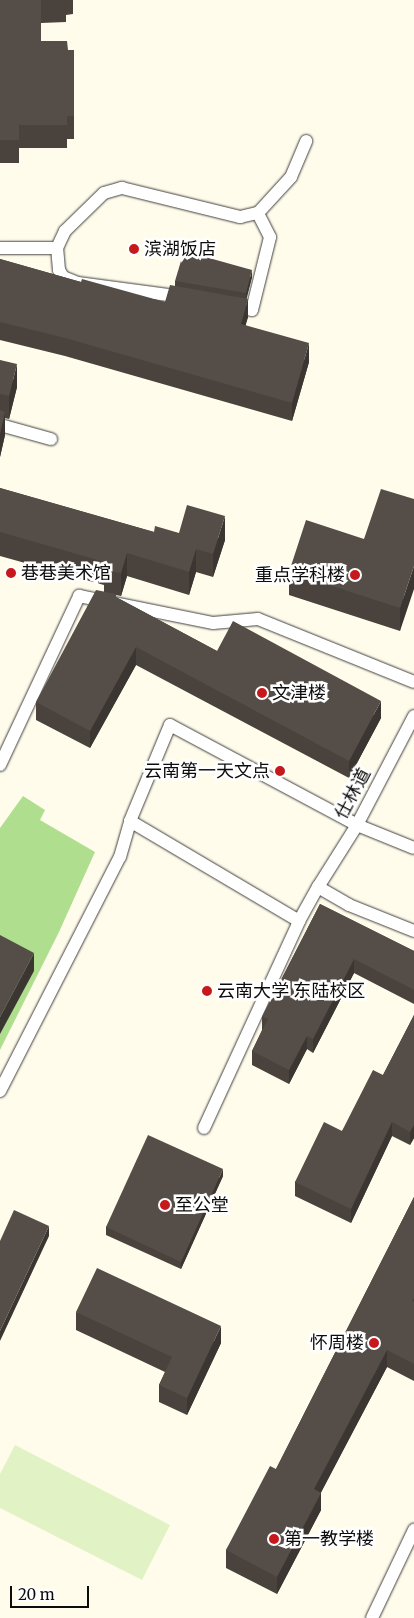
<!DOCTYPE html>
<meta charset="utf-8">
<style>
body{margin:0}
#map{position:relative;width:414px;height:1618px;overflow:hidden;background:#fffceb;font-family:Merriweather,"Noto Sans SC",serif}
div>[style]{position:absolute}
[style*='--x']{left:calc(var(--x)*1px);top:calc(var(--y)*1px);width:calc(var(--w)*1px);rotate:calc(var(--a)*1deg)}
.forest>*{inset:0;background:#b0de8f}
.pitch>*{inset:0;background:#e1f3c4}
.roads{filter:drop-shadow(0 0 1px #3f3f3f) drop-shadow(0 0 1px #3f3f3f)}
.service>*{height:12px;margin:-6px;padding:0 6px;transform-origin:6px;border-radius:6px;background:#fff}
.wall>*{inset:0;background:#49423d}
.shaded-wall>*{inset:0;background:#3c3632}
.building>*{inset:0;background:#554d47}
.dots>*{width:14px;height:14px;translate:-50% -50%;box-sizing:border-box;border:2px solid #fff;border-radius:50%}
span{translate:-50% -50%;white-space:nowrap;text-align:center;line-height:1.15;-webkit-text-stroke:5px #fff;paint-order:stroke}
.poi-label{font-size:18px;color:#0c0c0c}
.left{translate:0 -50%;text-align:left}
.right{translate:-100% -50%;text-align:right}
.street-label{font-size:18px;color:#0c0c0c}
.scale{position:absolute;left:10px;top:1586px;width:79px;height:22px;box-sizing:border-box;border:2px solid #0c0c0c;border-top:0;padding-left:6px;font-size:15px;line-height:18px;white-space:nowrap;color:#0c0c0c;-webkit-text-stroke:4px #fff;paint-order:stroke}
</style>
<div id="map">
<div class="forest">
<i style="clip-path:polygon(23px 796px,45px 810px,40px 820px,95px 852px,59px 932px,0 1050px,0 828px)"></i>
</div>
<div class="pitch">
<i style="clip-path:polygon(15px 1445px,170px 1525px,142px 1580px,0 1508px,0 1474px)"></i>
</div>
<div class="roads">
<div class="service">
<i style="--x:0;--y:248;--w:57;--a:0"></i>
<i style="--x:183;--y:297;--w:106;--a:-172.4"></i>
<i style="--x:78;--y:283;--w:16;--a:-158"></i>
<i style="--x:63;--y:277;--w:8;--a:-120"></i>
<i style="--x:59;--y:270;--w:22;--a:-95"></i>
<i style="--x:57;--y:248;--w:19;--a:-65"></i>
<i style="--x:65;--y:231;--w:54;--a:-44.3"></i>
<i style="--x:104;--y:193;--w:19;--a:-16"></i>
<i style="--x:122;--y:188;--w:122;--a:13.8"></i>
<i style="--x:240;--y:217;--w:18;--a:-13"></i>
<i style="--x:258;--y:213;--w:49;--a:-47.5"></i>
<i style="--x:291;--y:177;--w:39;--a:-67"></i>
<i style="--x:232;--y:306;--w:20;--a:11"></i>
<i style="--x:252;--y:310;--w:75;--a:-76.1"></i>
<i style="--x:270;--y:237;--w:27;--a:-117"></i>
<i style="--x:0;--y:425;--w:53;--a:15.4"></i>
<i style="--x:0;--y:765;--w:187;--a:-64.9"></i>
<i style="--x:79;--y:596;--w:137;--a:11.4"></i>
<i style="--x:213;--y:623;--w:45;--a:-5.1"></i>
<i style="--x:258;--y:619;--w:168;--a:22"></i>
<i style="--x:130;--y:821;--w:196;--a:30.6"></i>
<i style="--x:299;--y:921;--w:39;--a:-61"></i>
<i style="--x:318;--y:887;--w:36;--a:30"></i>
<i style="--x:349;--y:905;--w:70;--a:21.8"></i>
<i style="--x:318;--y:887;--w:73;--a:-57.8"></i>
<i style="--x:357;--y:825;--w:123;--a:-62.4"></i>
<i style="--x:0;--y:1091;--w:263;--a:-62.9"></i>
<i style="--x:120;--y:857;--w:37;--a:-74"></i>
<i style="--x:130;--y:821;--w:104;--a:-67.4"></i>
<i style="--x:170;--y:725;--w:212;--a:28.1"></i>
<i style="--x:357;--y:825;--w:61;--a:22"></i>
<i style="--x:204;--y:1128;--w:228;--a:-65.3"></i>
<i style="--x:372;--y:1618;--w:98;--a:-64.5"></i>
</div>
</div>
<div class="wall">
<i style="clip-path:polygon(0 0,73px 0,73px 14px,66px 15px,66px 22px,41px 23px,41px 41px,68px 50px,74px 50px,74px 139px,67px 139px,67px 148px,19px 148px,19px 163px,0 163px)"></i>
<i style="clip-path:polygon(0 259px,81px 282px,165px 302px,175px 286px,175px 281px,252px 277px,246px 299px,248px 317px,245px 325px,309px 362px,292px 421px,65px 356px,0 340px)"></i>
<i style="clip-path:polygon(0 360px,17px 387px,9px 419px,5px 418px,5px 435px,0 457px)"></i>
<i style="clip-path:polygon(0 488px,154px 532px,179px 533px,225px 540px,213px 577px,196px 572px,189px 595px,127px 576px,121px 596px,116px 595px,116px 597px,217px 651px,381px 718px,349px 778px,136px 665px,90px 748px,36px 720px,36px 702px,104px 592px,104px 585px,0 556px)"></i>
<i style="clip-path:polygon(414px 499px,400px 631px,289px 595px,289px 572px,364px 539px)"></i>
<i style="clip-path:polygon(320px 904px,414px 951px,414px 1004px,354px 973px,313px 1053px,307px 1049px,289px 1084px,252px 1065px,252px 1051px,262px 1030px,262px 1017px)"></i>
<i style="clip-path:polygon(414px 1015px,414px 1138px,410px 1145px,392px 1136px,351px 1223px,295px 1196px,295px 1182px,342px 1131px,383px 1075px)"></i>
<i style="clip-path:polygon(223px 1176px,181px 1269px,106px 1235px,106px 1227px)"></i>
<i style="clip-path:polygon(414px 1197px,414px 1381px,387px 1367px,321px 1492px,321px 1510px,277px 1594px,226px 1568px,226px 1550px,276px 1469px)"></i>
<i style="clip-path:polygon(76px 1312px,221px 1343px,187px 1415px,159px 1402px,159px 1385px,165px 1372px,76px 1330px)"></i>
</div>
<div class="shaded-wall">
<i style="clip-path:polygon(252px 270px,252px 277px,246px 301px,246px 293px)"></i>
<i style="clip-path:polygon(248px 299px,248px 317px,241px 342px,241px 324px)"></i>
<i style="clip-path:polygon(309px 343px,309px 362px,292px 421px,292px 403px)"></i>
<i style="clip-path:polygon(17px 364px,17px 387px,9px 419px,9px 396px)"></i>
<i style="clip-path:polygon(5px 412px,5px 435px,0 457px,0 434px)"></i>
<i style="clip-path:polygon(225px 516px,225px 540px,213px 577px,213px 554px)"></i>
<i style="clip-path:polygon(196px 549px,196px 572px,189px 595px,189px 572px)"></i>
<i style="clip-path:polygon(127px 553px,127px 576px,121px 596px,121px 573px)"></i>
<i style="clip-path:polygon(414px 566px,414px 589px,400px 631px,400px 608px)"></i>
<i style="clip-path:polygon(136px 647px,136px 665px,90px 748px,90px 731px)"></i>
<i style="clip-path:polygon(381px 701px,381px 718px,349px 778px,349px 761px)"></i>
<i style="clip-path:polygon(34px 953px,34px 971px,0 1034px,0 1017px)"></i>
<i style="clip-path:polygon(354px 959px,354px 973px,313px 1053px,313px 1039px)"></i>
<i style="clip-path:polygon(307px 1036px,307px 1049px,289px 1084px,289px 1070px)"></i>
<i style="clip-path:polygon(392px 1122px,392px 1136px,351px 1223px,351px 1209px)"></i>
<i style="clip-path:polygon(414px 1125px,414px 1138px,410px 1145px,410px 1132px)"></i>
<i style="clip-path:polygon(223px 1169px,223px 1176px,181px 1269px,181px 1262px)"></i>
<i style="clip-path:polygon(49px 1226px,49px 1236px,0 1341px,0 1331px)"></i>
<i style="clip-path:polygon(221px 1326px,221px 1343px,187px 1415px,187px 1398px)"></i>
<i style="clip-path:polygon(387px 1350px,387px 1367px,314px 1506px,314px 1489px)"></i>
<i style="clip-path:polygon(321px 1493px,321px 1510px,277px 1594px,277px 1577px)"></i>
</div>
<div class="building">
<i style="clip-path:polygon(0 0,41px 0,41px 41px,67px 41px,68px 50px,74px 50px,74px 116px,67px 116px,67px 125px,19px 125px,19px 140px,0 140px)"></i>
<i style="clip-path:polygon(184px 251px,252px 270px,246px 293px,175px 281px)"></i>
<i style="clip-path:polygon(0 259px,81px 282px,82px 279px,165px 302px,170px 285px,248px 299px,241px 324px,309px 343px,292px 403px,65px 338px,0 322px)"></i>
<i style="clip-path:polygon(0 360px,17px 364px,9px 396px,0 394px)"></i>
<i style="clip-path:polygon(0 410px,5px 412px,0 434px)"></i>
<i style="clip-path:polygon(0 488px,154px 532px,155px 526px,179px 533px,187px 505px,225px 516px,213px 554px,196px 549px,189px 572px,127px 553px,121px 573px,104px 570px,108px 563px,0 532px)"></i>
<i style="clip-path:polygon(381px 489px,414px 499px,414px 566px,400px 608px,289px 572px,306px 520px,364px 539px)"></i>
<i style="clip-path:polygon(96px 590px,116px 594px,116px 597px,217px 651px,233px 621px,381px 701px,349px 761px,136px 647px,90px 731px,36px 702px)"></i>
<i style="clip-path:polygon(320px 904px,414px 951px,414px 990px,354px 959px,313px 1039px,307px 1036px,289px 1070px,252px 1051px,268px 1019px,262px 1017px)"></i>
<i style="clip-path:polygon(0 935px,34px 953px,0 1017px)"></i>
<i style="clip-path:polygon(414px 1015px,414px 1125px,410px 1132px,392px 1122px,351px 1209px,295px 1182px,324px 1122px,342px 1131px,373px 1070px,383px 1075px)"></i>
<i style="clip-path:polygon(148px 1135px,223px 1169px,181px 1262px,106px 1227px)"></i>
<i style="clip-path:polygon(414px 1197px,414px 1298px,412px 1301px,414px 1302px,414px 1364px,387px 1350px,314px 1489px,321px 1493px,277px 1577px,226px 1550px,270px 1466px,276px 1469px)"></i>
<i style="clip-path:polygon(14px 1210px,49px 1226px,0 1331px,0 1241px)"></i>
<i style="clip-path:polygon(97px 1268px,221px 1326px,187px 1398px,159px 1385px,172px 1357px,76px 1312px)"></i>
</div>
<div class="dots">
<i style="left:134px;top:249px;background:#c6191b"></i>
<i style="left:11px;top:573px;background:#c6191b"></i>
<i style="left:355px;top:575px;background:#c6191b"></i>
<i style="left:262px;top:693px;background:#c6191b"></i>
<i style="left:280px;top:771px;background:#c6191b"></i>
<i style="left:207px;top:991px;background:#c6191b"></i>
<i style="left:165px;top:1205px;background:#c6191b"></i>
<i style="left:374px;top:1343px;background:#c6191b"></i>
<i style="left:274px;top:1539px;background:#c6191b"></i>
</div>
<div class="poi-label">
<span class="left" style="left:144px;top:249px">滨湖饭店</span>
<span class="left" style="left:21px;top:573px">巷巷美术馆</span>
<span class="right" style="left:345px;top:575px">重点学科楼</span>
<span class="left" style="left:272px;top:693px">文津楼</span>
<span class="right" style="left:270px;top:771px">云南第一天文点</span>
<span class="left" style="left:217px;top:991px">云南大学 东陆校区</span>
<span class="left" style="left:175px;top:1205px">至公堂</span>
<span class="right" style="left:364px;top:1343px">怀周楼</span>
<span class="left" style="left:284px;top:1539px">第一教学楼</span>
</div>
<div class="street-label">
<span style="left:353px;top:794px;rotate:-62deg">仕林道</span>
</div>
<div class="scale">20 m</div>
</div>
